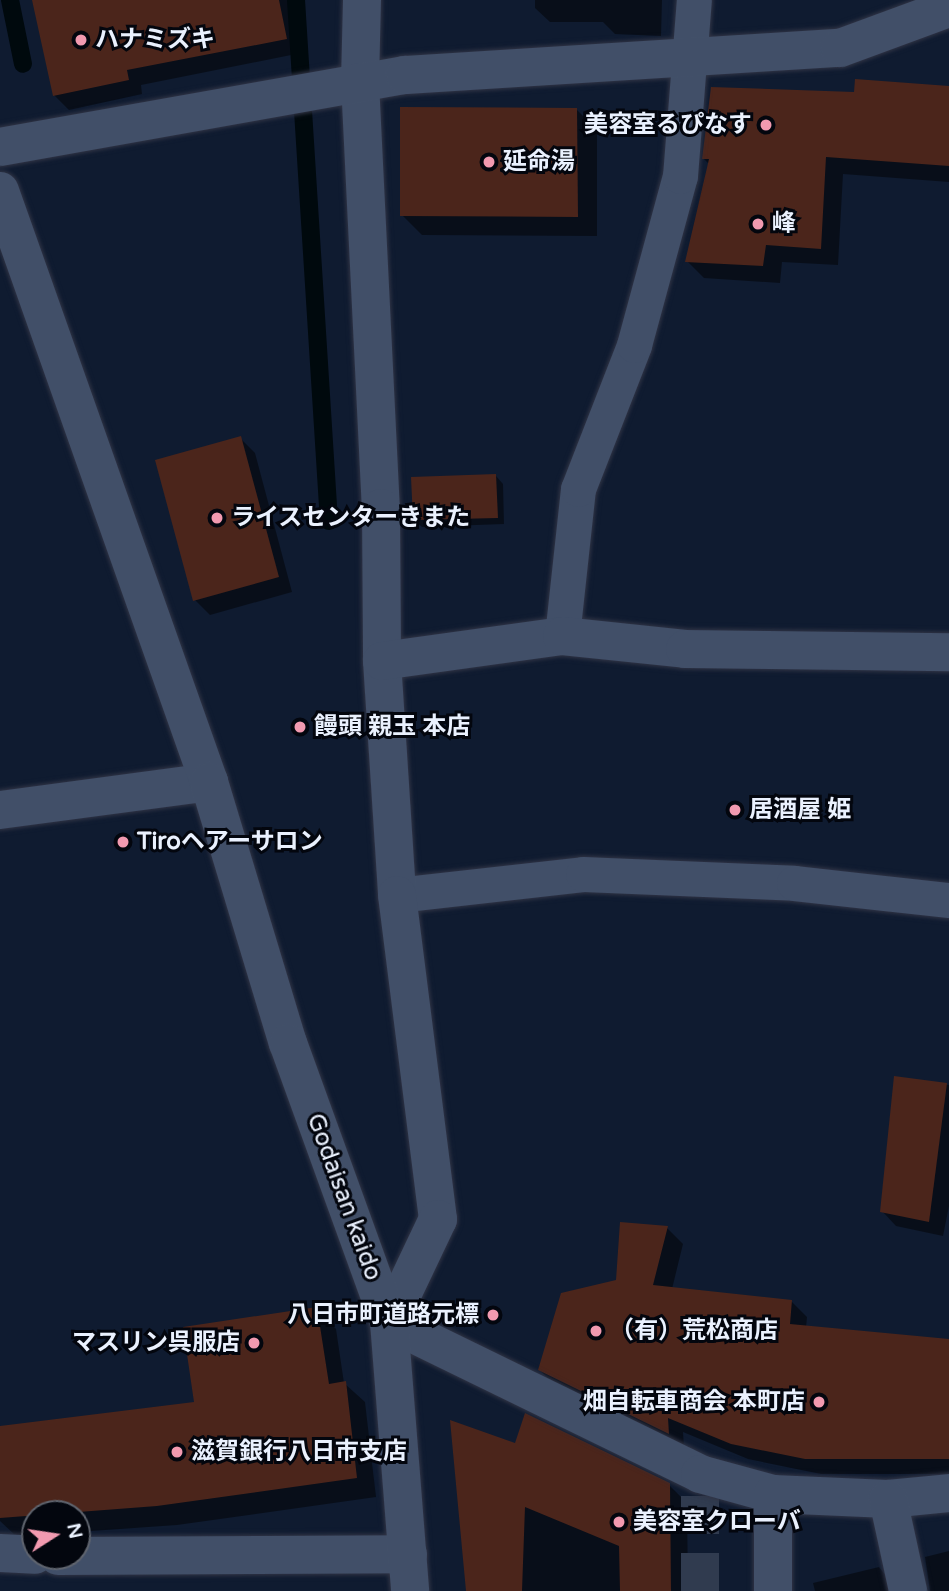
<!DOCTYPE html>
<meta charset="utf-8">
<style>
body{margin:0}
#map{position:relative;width:949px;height:1591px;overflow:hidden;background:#0f1b30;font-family:"Varela Round","Noto Sans JP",sans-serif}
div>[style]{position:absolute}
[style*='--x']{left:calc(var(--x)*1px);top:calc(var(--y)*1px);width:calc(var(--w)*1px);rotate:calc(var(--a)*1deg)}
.shadow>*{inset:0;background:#0007}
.stream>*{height:18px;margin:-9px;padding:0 9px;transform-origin:9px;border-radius:9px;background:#00090d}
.building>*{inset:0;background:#4b251b}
.street-tunnel>*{height:38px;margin-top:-19px;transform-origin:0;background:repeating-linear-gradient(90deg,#303b4f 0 38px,transparent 0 57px)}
.roads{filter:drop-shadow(0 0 2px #303445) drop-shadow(0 0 2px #303445)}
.lane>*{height:35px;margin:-17.5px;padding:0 17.5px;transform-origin:17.5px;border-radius:17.5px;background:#414f68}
.street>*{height:38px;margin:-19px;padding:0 19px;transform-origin:19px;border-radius:19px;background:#414f68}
.secondary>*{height:38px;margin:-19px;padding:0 19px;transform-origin:19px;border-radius:19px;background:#414f68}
.dots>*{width:19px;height:19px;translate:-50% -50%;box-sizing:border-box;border:4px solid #03060e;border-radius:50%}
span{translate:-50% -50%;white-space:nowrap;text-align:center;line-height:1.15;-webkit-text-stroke:6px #03060e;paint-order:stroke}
.poi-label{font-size:24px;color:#eaf1fe;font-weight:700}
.left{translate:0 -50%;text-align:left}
.right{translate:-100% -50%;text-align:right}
.street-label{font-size:24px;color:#eaf1fe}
.north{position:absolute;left:21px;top:1500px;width:70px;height:70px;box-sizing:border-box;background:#03060e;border:2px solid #5f646e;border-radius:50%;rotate:78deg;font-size:19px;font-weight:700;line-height:28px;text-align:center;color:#eaf1fe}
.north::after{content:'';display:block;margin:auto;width:24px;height:32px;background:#f29ab0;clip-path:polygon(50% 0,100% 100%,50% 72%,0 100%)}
</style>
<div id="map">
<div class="shadow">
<i style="clip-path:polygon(34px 0,290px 0,301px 53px,141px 85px,142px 94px,69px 110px,54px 95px)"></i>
<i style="clip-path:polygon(535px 0,662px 0,661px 36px,615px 34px,603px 22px,550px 22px,535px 8px)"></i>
<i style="clip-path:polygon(949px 87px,949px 182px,843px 174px,838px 265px,782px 262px,780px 283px,704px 278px,687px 261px,710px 165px,703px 158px,855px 93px)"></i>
<i style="clip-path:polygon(577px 110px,597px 130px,597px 236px,422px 235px,402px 215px)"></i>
<i style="clip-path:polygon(240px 438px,255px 453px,292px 592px,210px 615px,195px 600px)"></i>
<i style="clip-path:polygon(496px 476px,503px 484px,504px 524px,422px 527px,414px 520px)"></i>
<i style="clip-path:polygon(896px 1078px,949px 1085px,949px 1206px,943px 1236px,896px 1226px,882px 1211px)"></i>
<i style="clip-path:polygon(667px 1228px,683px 1244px,672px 1289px,792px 1302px,807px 1317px,806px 1328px,949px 1341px,949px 1474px,821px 1474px,748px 1459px,683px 1432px,684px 1448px,555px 1386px,540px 1370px)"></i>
<i style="clip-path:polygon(316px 1309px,336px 1329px,344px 1383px,365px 1402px,376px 1497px,177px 1525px,77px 1532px,77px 1514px,35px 1514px,35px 1535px,16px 1536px,0 1521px,0 1428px,196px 1404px)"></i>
<i style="clip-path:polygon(517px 1445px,669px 1485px,687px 1503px,688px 1591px,468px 1591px)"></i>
<i style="clip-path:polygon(949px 1551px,949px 1591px,930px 1591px,925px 1557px)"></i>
<i style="clip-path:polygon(879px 1567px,898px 1591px,815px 1591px,813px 1583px)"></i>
</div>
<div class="stream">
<i style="--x:10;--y:0;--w:65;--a:78.5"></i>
<i style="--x:296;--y:0;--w:522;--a:86.38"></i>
</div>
<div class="building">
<i style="clip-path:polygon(32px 0,279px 0,287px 39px,127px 70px,129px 80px,53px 96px)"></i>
<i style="clip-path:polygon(855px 79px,949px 86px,949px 166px,826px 157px,821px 249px,766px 245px,763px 266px,685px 262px,709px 159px,702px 159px,711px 87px,854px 92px)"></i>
<i style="clip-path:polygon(400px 107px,577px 108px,578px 217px,400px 216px)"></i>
<i style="clip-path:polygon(241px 436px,279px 577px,193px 601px,155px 460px)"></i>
<i style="clip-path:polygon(496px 474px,498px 518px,413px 520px,411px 477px)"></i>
<i style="clip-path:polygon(894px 1076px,947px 1083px,929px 1222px,880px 1212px)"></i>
<i style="clip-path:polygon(620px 1222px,668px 1226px,653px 1285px,792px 1300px,790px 1324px,949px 1339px,949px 1459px,805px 1459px,731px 1444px,668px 1418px,669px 1434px,538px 1370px,561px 1293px,616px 1280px)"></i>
<i style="clip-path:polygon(317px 1307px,329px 1384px,346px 1381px,357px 1478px,157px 1506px,0 1518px,0 1426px,194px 1402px,183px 1327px)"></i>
<i style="clip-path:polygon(525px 1413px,670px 1483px,671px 1591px,620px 1591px,619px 1546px,525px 1507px,522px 1591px,466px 1591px,450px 1420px,515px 1443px)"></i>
</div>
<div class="street-tunnel">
<i style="--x:700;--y:1591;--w:117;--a:-90"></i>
</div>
<div class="roads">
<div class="lane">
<i style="--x:562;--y:636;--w:148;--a:-83.8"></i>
<i style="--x:578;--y:489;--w:155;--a:-68.7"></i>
<i style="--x:634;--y:345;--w:175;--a:-74.8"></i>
<i style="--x:680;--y:176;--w:177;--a:-85.5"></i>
<i style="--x:397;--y:895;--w:187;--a:-6.4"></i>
<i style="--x:583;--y:874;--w:211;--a:2.4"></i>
<i style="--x:794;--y:883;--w:156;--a:6.3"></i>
</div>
<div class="street">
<i style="--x:362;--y:0;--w:82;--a:91.4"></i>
<i style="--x:360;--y:82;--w:427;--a:87.2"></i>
<i style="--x:381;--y:508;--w:153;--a:89.6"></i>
<i style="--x:382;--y:661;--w:234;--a:86.3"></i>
<i style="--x:397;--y:895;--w:327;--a:82.8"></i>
<i style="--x:438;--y:1219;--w:114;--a:115.4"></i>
<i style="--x:389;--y:1322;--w:346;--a:26"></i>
<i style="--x:700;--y:1474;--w:76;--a:15.3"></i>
<i style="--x:773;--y:1494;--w:115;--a:2.5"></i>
<i style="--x:888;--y:1499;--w:61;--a:-5.6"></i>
<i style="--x:0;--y:147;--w:411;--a:-10.1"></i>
<i style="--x:405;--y:75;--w:436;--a:-3.6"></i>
<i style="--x:840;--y:48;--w:116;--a:-20.2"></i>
<i style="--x:382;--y:661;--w:182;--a:-7.9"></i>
<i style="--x:562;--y:636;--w:124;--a:6"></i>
<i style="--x:685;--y:649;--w:264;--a:0.7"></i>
<i style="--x:0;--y:810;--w:211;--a:-7.6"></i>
<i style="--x:773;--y:1494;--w:97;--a:90"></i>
<i style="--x:888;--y:1499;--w:94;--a:77.7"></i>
<i style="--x:0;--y:1553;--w:35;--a:3"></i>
<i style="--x:58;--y:1556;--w:350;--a:-0.3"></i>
</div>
<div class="secondary">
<i style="--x:0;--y:191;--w:627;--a:70.52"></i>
<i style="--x:209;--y:782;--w:273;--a:73.2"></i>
<i style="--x:288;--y:1043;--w:297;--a:70.1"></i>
<i style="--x:389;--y:1322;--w:270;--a:85.5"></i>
</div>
</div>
<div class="dots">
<i style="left:81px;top:40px;background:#f29ab0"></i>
<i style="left:766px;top:125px;background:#f29ab0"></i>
<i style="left:489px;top:162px;background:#f29ab0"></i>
<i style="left:758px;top:224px;background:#f29ab0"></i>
<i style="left:217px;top:518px;background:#f29ab0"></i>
<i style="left:300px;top:727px;background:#f29ab0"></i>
<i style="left:735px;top:810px;background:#f29ab0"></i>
<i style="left:123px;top:842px;background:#f29ab0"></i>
<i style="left:493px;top:1315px;background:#f29ab0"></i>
<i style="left:596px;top:1331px;background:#f29ab0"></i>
<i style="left:254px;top:1343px;background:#f29ab0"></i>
<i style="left:819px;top:1402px;background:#f29ab0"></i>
<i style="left:177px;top:1452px;background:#f29ab0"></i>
<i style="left:619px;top:1522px;background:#f29ab0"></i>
</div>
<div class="poi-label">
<span class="left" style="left:95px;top:40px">ハナミズキ</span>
<span class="right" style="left:752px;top:125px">美容室るぴなす</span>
<span class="left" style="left:503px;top:162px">延命湯</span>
<span class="left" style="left:772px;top:224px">峰</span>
<span class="left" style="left:231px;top:518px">ライスセンターきまた</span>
<span class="left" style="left:314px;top:727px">饅頭 親玉 本店</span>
<span class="left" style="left:749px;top:810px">居酒屋 姫</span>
<span class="left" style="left:137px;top:842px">Tiroヘアーサロン</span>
<span class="right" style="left:479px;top:1315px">八日市町道路元標</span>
<span class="left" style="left:610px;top:1331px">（有）荒松商店</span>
<span class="right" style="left:240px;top:1343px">マスリン呉服店</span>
<span class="right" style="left:805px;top:1402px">畑自転車商会 本町店</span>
<span class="left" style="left:191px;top:1452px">滋賀銀行八日市支店</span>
<span class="left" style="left:633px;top:1522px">美容室クローバ</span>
</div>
<div class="street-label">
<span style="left:344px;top:1197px;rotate:70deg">Godaisan kaido</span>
</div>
<div class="north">N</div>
</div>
